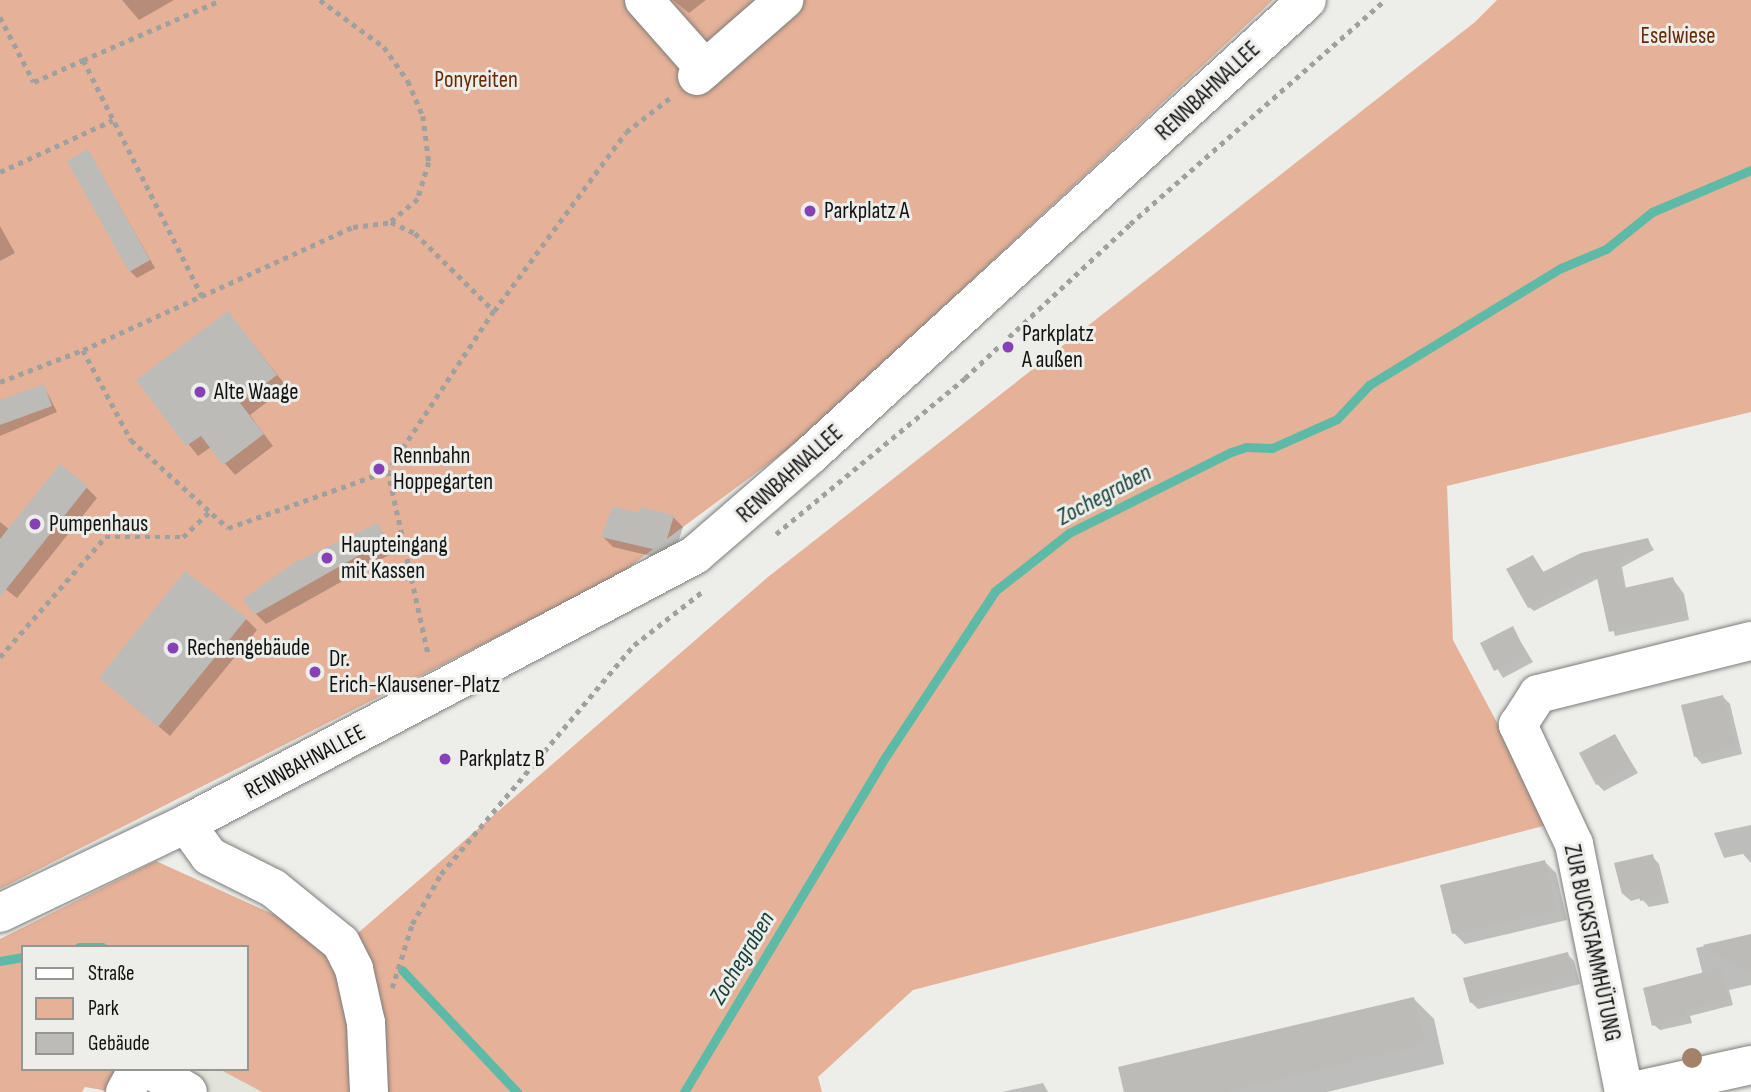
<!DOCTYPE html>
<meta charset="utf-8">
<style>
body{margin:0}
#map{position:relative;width:1751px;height:1092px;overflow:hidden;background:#ededea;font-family:"Sofia Sans Condensed",sans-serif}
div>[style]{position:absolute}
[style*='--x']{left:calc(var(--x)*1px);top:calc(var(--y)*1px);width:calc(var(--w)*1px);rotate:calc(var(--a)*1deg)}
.built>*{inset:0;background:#e2e4d9}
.green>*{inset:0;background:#e5b199}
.shadow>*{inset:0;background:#0003}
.stream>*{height:9px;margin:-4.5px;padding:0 4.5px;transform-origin:4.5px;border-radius:4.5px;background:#5cbaa6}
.building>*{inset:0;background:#bdbbb8}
.path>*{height:4.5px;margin-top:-2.25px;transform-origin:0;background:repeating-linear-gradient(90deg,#a0a09e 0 5px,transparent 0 10px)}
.roads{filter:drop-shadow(0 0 2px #7d7d7a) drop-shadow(0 0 2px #7d7d7a)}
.minor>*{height:38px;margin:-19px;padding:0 19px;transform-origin:19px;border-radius:19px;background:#fff}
.trees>*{width:20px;height:20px;margin:-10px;border-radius:50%;background:#a3816b}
.dots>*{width:19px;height:19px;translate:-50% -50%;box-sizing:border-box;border:4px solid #ededea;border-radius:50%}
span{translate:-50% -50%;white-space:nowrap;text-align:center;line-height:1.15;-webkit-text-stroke:6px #ededea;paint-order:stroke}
.park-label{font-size:23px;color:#672903}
.street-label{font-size:23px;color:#121211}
.poi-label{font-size:23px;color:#121211}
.left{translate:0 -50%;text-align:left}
.water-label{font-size:24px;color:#164138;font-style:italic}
.legend{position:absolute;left:21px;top:945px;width:228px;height:126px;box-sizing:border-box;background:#ededea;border:2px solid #959593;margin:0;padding:9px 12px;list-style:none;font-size:21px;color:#121211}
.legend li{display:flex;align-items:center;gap:14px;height:35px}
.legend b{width:35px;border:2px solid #959593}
</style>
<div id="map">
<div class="built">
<i style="clip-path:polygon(127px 1069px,219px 1069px,262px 1092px,114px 1092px)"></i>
</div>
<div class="green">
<i style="clip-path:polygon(0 0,1273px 0,799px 441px,617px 576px,0 889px)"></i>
<i style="clip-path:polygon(1497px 0,1751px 0,1751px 412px,1447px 486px,1453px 640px,1551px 824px,913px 990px,818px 1077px,822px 1092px,262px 1092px,219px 1069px,247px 1069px,247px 947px,23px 947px,23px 1069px,127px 1069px,114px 1092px,85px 1087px,82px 1092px,0 1092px,0 939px,156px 861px,343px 946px,768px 577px,1475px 22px)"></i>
</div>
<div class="shadow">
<i style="clip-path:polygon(122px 0,174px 0,139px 20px)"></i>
<i style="clip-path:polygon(673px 0,706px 0,689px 13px)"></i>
<i style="clip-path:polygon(88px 151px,155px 268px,137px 278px,130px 271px)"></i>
<i style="clip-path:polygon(0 226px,15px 253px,0 261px)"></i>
<i style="clip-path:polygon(228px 313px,287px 387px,250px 415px,273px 446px,235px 475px,211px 447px,198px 456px,138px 381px)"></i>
<i style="clip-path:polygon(44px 386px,57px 412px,0 436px,0 401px)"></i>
<i style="clip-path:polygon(87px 488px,97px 498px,17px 598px,4px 588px,0 592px,0 522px,10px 530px)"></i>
<i style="clip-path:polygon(640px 515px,673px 517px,683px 527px,674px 556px,668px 560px,613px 547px,603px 537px)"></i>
<i style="clip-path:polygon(378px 526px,396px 551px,266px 624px,255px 613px)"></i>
<i style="clip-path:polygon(1648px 540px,1654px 550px,1622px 567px,1626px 589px,1673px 579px,1684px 594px,1689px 620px,1615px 636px,1599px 578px,1534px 611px,1529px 607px,1537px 562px,1544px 573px)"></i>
<i style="clip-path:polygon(246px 619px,257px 630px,170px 736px,101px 678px)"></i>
<i style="clip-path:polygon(1513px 629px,1533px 662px,1503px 678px,1482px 644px)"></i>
<i style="clip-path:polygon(1723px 697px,1730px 704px,1742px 754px,1702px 764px,1695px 756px)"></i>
<i style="clip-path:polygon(1615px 736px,1638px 773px,1604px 791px,1597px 784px)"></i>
<i style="clip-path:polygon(1751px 825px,1751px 863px,1743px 854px,1724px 858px,1714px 833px)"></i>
<i style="clip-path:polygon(1652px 856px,1659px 864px,1669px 903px,1649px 907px,1641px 898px,1631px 901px,1623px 894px)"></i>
<i style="clip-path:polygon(1545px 862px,1556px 873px,1567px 920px,1465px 944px,1454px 933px)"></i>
<i style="clip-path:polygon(1751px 935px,1751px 985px,1729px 990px,1733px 1005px,1690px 1016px,1692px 1023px,1660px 1030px,1654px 1025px,1703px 975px,1696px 948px)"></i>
<i style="clip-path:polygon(1567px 954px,1574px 961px,1580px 984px,1478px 1009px,1471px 1002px)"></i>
<i style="clip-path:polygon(1414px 999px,1434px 1019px,1444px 1064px,1327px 1092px,1126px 1092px)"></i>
<i style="clip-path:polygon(1043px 1083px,1048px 1092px,1002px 1092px)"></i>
</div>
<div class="stream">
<i style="--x:79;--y:947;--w:23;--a:0"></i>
<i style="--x:0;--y:961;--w:23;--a:-10"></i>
<i style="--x:402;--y:970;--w:168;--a:46.7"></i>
<i style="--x:684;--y:1092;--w:385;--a:-59"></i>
<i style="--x:882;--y:762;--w:205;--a:-56.5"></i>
<i style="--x:995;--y:591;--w:94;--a:-38.1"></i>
<i style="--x:1069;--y:533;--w:181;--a:-26.6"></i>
<i style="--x:1231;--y:452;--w:16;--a:-18"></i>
<i style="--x:1246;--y:447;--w:26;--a:2"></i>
<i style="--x:1272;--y:448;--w:71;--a:-24"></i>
<i style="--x:1337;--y:419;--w:47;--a:-46.7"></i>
<i style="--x:1369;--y:385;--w:225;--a:-31.4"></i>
<i style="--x:1561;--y:268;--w:49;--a:-22.9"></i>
<i style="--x:1606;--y:249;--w:59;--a:-38.8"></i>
<i style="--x:1652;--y:212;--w:108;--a:-23"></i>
</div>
<div class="building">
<i style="clip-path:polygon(88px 149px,150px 260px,129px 272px,67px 161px)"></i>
<i style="clip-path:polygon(228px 311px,277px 375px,240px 403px,264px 434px,223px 465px,201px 436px,186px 446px,136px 380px)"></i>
<i style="clip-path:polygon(44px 384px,52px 406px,0 425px,0 400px)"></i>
<i style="clip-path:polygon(60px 464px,88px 486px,0 597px,0 539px)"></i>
<i style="clip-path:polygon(613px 506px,639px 513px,641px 507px,674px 515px,665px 546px,657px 550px,601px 537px)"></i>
<i style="clip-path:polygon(378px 523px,386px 540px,254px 615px,243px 599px,295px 562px)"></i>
<i style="clip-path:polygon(1648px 538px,1651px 546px,1618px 562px,1624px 588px,1673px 577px,1685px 616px,1609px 632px,1596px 573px,1528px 608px,1506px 569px,1533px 555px,1543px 572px,1581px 553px)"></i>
<i style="clip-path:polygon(185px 571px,247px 618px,158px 727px,99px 678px)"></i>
<i style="clip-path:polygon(1513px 626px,1527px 655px,1494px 671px,1480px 643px)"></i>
<i style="clip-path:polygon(1723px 695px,1736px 747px,1694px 757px,1681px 705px)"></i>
<i style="clip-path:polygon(1615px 734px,1633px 766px,1596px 785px,1579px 753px)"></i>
<i style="clip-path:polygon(1653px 854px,1662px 896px,1640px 901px,1638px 891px,1622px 894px,1614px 863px)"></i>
<i style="clip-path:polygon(1545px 860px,1557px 910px,1452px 934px,1440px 885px)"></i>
<i style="clip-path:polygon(1751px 934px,1751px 975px,1703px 945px)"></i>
<i style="clip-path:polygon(1568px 952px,1574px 977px,1470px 1003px,1463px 978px)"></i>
<i style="clip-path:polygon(1720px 968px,1728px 1000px,1685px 1010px,1687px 1017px,1652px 1026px,1643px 988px)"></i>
<i style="clip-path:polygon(1414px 997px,1425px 1044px,1226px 1092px,1124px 1092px,1118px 1067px)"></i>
</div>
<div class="path">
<i style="--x:320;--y:0;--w:79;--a:36.3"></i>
<i style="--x:384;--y:47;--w:42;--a:54.8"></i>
<i style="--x:408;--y:81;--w:38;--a:67"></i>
<i style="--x:423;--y:116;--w:46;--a:82.6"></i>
<i style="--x:429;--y:162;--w:39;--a:107"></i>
<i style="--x:418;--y:199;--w:35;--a:140"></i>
<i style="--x:0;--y:17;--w:73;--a:62.4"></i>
<i style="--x:34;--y:82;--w:54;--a:-24.2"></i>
<i style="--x:0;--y:172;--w:124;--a:-24.7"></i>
<i style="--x:202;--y:297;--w:265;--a:-116.7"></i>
<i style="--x:83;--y:60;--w:150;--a:-23.5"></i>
<i style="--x:494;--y:311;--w:222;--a:-53.6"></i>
<i style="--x:626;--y:132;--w:57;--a:-37.9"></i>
<i style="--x:83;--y:350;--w:297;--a:-24.5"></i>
<i style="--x:353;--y:227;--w:38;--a:-7"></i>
<i style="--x:391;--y:222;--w:26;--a:25"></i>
<i style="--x:415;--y:233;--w:111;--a:44.6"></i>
<i style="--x:494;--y:311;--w:192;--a:123.5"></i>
<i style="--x:0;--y:382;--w:89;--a:-21.1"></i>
<i style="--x:83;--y:350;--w:102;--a:61.9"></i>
<i style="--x:131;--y:440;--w:131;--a:42.2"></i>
<i style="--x:228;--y:528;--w:170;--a:-19.6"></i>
<i style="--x:388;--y:471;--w:190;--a:77.6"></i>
<i style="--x:776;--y:534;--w:245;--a:-39.5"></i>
<i style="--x:965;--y:378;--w:226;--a:-43"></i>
<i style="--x:1130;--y:224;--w:339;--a:-41.3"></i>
<i style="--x:0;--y:657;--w:159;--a:-48.8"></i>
<i style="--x:105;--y:537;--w:78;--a:0"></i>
<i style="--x:183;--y:537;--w:37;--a:-44"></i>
<i style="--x:392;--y:988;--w:67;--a:-72.6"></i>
<i style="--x:412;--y:924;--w:58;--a:-59.9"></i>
<i style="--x:441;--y:874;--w:299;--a:-49.9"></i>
<i style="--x:634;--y:645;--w:88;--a:-38"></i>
</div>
<div class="roads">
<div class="minor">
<i style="--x:644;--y:0;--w:92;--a:48.5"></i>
<i style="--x:697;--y:76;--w:116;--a:-41.1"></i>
<i style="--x:186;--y:824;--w:39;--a:54"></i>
<i style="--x:209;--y:856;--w:72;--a:26.6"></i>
<i style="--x:273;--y:888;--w:87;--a:39"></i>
<i style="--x:341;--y:943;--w:29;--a:63"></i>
<i style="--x:354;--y:969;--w:55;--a:77.5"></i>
<i style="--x:366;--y:1023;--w:69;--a:87.5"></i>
<i style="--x:0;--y:913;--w:206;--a:-25.6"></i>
<i style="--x:186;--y:824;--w:576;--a:-27.86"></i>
<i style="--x:695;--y:555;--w:147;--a:-40.9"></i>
<i style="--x:806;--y:459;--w:679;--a:-42.49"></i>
<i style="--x:149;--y:1069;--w:45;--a:30.5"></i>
<i style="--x:125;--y:1092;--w:26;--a:-61"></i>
<i style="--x:1624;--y:1092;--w:253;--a:-101.4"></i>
<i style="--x:1574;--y:844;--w:132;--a:-115.2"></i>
<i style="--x:1518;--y:725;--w:37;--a:-57"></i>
<i style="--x:1538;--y:694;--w:219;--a:-14"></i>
<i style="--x:1629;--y:1092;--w:125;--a:-12.5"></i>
</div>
</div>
<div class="trees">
<i style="left:1692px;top:1058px"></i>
</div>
<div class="dots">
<i style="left:810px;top:211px;background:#8542b7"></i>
<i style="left:1008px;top:347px;background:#8542b7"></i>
<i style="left:200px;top:392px;background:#8542b7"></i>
<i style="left:379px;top:469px;background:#8542b7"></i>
<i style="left:35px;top:524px;background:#8542b7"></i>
<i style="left:327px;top:558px;background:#8542b7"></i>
<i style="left:173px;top:648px;background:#8542b7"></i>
<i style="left:315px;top:672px;background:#8542b7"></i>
<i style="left:445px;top:759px;background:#8542b7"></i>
</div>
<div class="park-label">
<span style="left:1678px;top:36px">Eselwiese</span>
<span style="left:476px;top:80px">Ponyreiten</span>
</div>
<div class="street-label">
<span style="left:1208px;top:91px;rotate:-43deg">RENNBAHNALLEE</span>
<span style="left:790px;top:474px;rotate:-42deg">RENNBAHNALLEE</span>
<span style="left:305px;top:762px;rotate:-28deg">RENNBAHNALLEE</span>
<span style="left:1592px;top:943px;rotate:78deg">ZUR BUCKSTAMMHÜTUNG</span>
</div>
<div class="poi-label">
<span class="left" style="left:824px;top:211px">Parkplatz A</span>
<span class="left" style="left:1022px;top:347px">Parkplatz<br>A außen</span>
<span class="left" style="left:214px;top:392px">Alte Waage</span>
<span class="left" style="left:393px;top:469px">Rennbahn<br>Hoppegarten</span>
<span class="left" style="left:49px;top:524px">Pumpenhaus</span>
<span class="left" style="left:341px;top:558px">Haupteingang<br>mit Kassen</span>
<span class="left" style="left:187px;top:648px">Rechengebäude</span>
<span class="left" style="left:329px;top:672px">Dr.<br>Erich-Klausener-Platz</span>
<span class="left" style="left:459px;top:759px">Parkplatz B</span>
</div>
<div class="water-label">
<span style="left:1104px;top:495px;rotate:-28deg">Zochegraben</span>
<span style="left:742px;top:958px;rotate:-59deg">Zochegraben</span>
</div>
<ul class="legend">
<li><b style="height:9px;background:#fff"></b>Straße</li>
<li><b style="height:19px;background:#e5b199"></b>Park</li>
<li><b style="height:19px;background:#bdbbb8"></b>Gebäude</li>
</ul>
</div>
